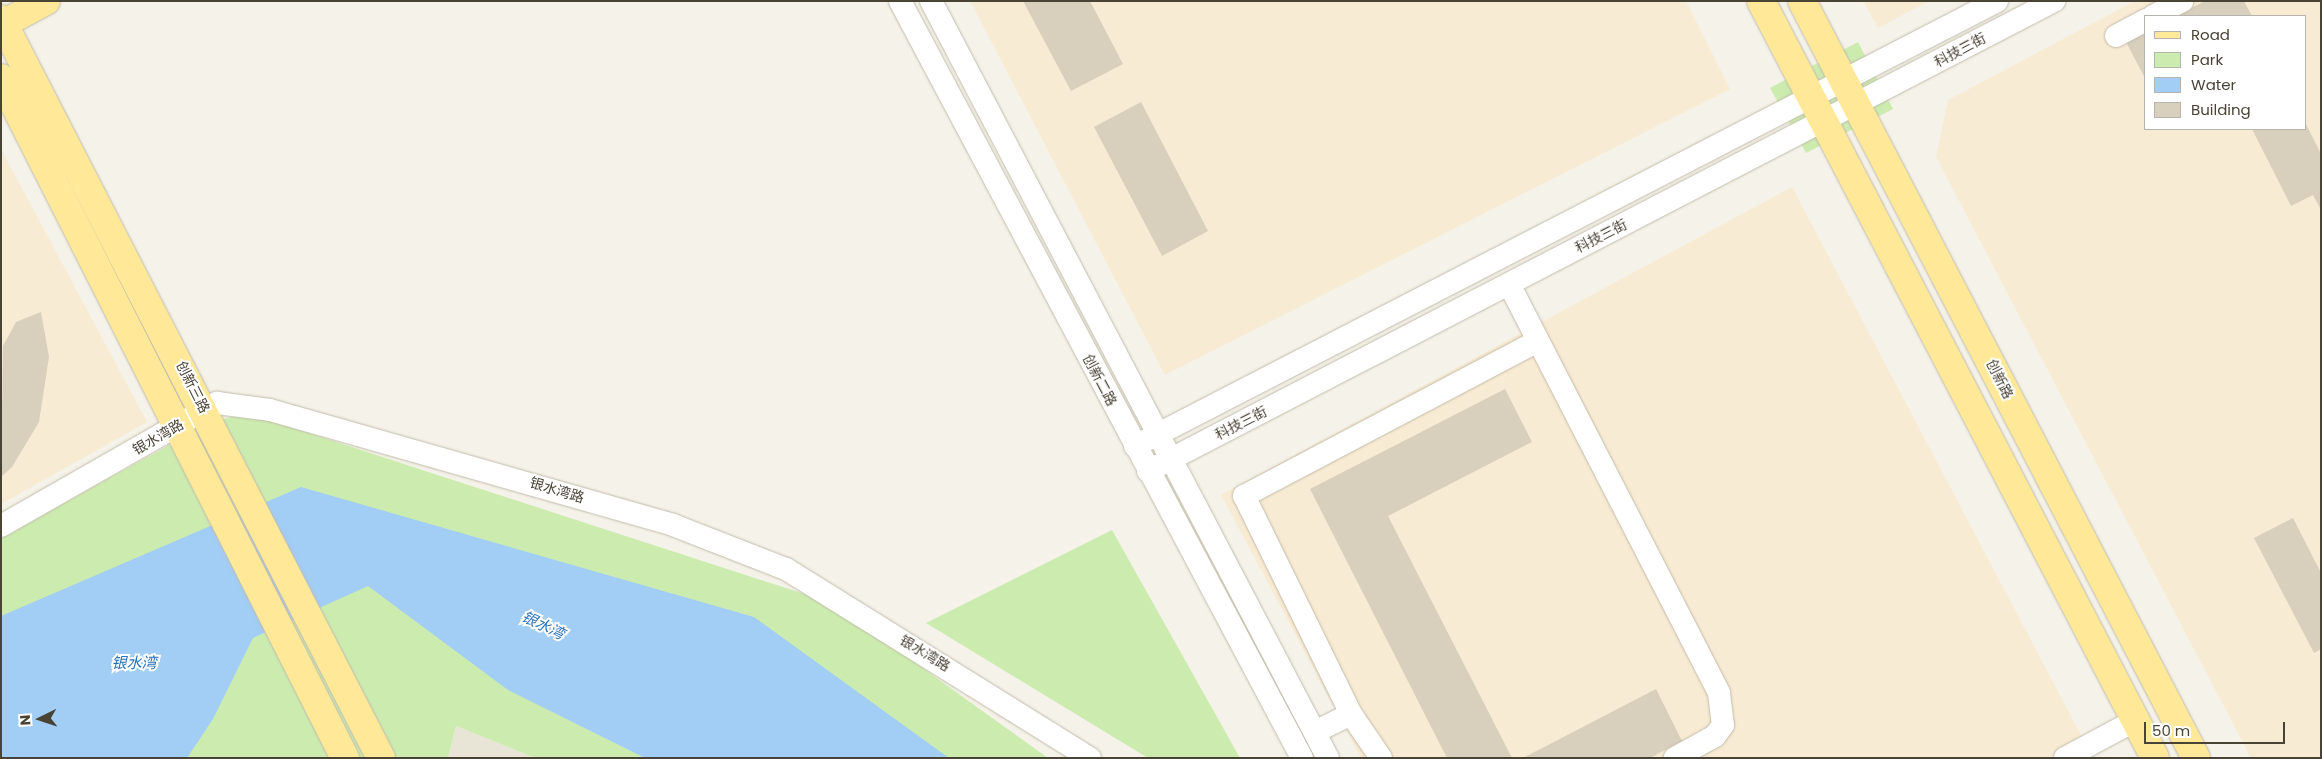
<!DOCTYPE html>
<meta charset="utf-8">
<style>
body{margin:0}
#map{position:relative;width:2322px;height:759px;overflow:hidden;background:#f5f2e9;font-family:Poppins,"Noto Sans SC",sans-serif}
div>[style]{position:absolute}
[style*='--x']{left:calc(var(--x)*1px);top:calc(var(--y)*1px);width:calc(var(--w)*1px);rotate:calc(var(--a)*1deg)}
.residential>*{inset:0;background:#e9e5d6}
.commercial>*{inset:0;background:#f8ebd3}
.green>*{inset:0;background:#ccecaf}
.water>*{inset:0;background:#a2cdf5}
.building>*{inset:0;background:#d8cfbd}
.roads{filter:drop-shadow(0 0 1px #c1bbaa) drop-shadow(0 0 1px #c1bbaa)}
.minor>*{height:22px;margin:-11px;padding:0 11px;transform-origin:11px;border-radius:11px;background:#fff}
.major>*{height:28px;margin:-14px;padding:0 14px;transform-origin:14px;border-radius:14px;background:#ffe998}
span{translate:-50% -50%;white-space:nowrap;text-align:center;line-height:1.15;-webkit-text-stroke:4px #fff;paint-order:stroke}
.street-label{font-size:14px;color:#494336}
.water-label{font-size:15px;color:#2873bd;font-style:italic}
.frame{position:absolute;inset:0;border:2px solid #494336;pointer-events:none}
.legend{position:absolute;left:2144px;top:15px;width:162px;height:115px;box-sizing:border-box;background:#fff;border:1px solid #b6b4af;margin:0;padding:6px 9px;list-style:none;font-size:15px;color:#494336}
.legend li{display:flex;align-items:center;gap:10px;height:25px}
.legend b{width:25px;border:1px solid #b6b4af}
.north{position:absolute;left:15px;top:694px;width:50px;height:50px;-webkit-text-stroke:4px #fff;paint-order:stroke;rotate:266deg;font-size:14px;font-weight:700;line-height:20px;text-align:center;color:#494336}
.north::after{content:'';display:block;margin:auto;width:18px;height:22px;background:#494336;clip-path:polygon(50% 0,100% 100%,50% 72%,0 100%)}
.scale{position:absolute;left:2144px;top:722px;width:141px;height:22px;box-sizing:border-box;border:2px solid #494336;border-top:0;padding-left:6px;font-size:15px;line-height:18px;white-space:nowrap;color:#494336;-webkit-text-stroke:4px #fff;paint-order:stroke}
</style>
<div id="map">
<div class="residential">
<i style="clip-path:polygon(456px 726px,535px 758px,448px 758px)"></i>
</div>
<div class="commercial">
<i style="clip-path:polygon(970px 1px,1686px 1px,1730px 89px,1165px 375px)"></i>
<i style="clip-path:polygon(1863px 1px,1929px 1px,1878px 28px)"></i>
<i style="clip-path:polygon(evenodd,2135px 1px,2321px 1px,2321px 758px,2251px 758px,1936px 157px,1948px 100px,2135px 1px,2146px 16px,2306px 16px,2306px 129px,2146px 129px,2146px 16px)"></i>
<i style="clip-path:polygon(1px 149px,147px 422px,1px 504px)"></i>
<i style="clip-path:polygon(1792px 187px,2093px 758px,1361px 758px,1221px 495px)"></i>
</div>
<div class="green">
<i style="clip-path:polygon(1858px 42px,1893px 109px,1806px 153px,1770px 88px)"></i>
<i style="clip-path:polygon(247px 413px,832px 603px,1048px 758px,535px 758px,456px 726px,448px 758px,1px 758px,1px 538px,211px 422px)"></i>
<i style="clip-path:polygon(1112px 530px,1240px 758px,1148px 758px,926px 623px)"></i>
</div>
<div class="water">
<i style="clip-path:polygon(301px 487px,754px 617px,949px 758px,645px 758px,508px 690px,368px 586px,253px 638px,213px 719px,187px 758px,1px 758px,1px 616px)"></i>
</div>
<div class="building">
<i style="clip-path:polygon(1023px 1px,1090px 1px,1123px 64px,1071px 91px)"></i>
<i style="clip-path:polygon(2205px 1px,2244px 1px,2252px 16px,2176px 16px)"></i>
<i style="clip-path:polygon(2146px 32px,2146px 80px,2126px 42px)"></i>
<i style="clip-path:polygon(1141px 102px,1208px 231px,1162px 256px,1094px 127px)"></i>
<i style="clip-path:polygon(2306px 124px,2321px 154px,2321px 210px,2313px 195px,2291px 206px,2252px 129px,2306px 129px)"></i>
<i style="clip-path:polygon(41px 312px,49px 357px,39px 422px,12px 467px,1px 477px,3px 346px,16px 322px)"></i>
<i style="clip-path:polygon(1505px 389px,1532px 442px,1388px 516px,1512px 758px,1447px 758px,1310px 489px)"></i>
<i style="clip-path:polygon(2293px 518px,2321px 573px,2321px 649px,2314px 653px,2254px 538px)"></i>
<i style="clip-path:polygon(1656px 689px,1682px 741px,1650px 758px,1523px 758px)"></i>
</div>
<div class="roads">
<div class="minor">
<i style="--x:900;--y:1;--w:857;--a:62.03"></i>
<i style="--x:931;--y:1;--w:855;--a:62.33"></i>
<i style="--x:2153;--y:16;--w:33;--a:-27"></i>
<i style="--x:2116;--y:36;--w:34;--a:-28"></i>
<i style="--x:1509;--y:284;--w:460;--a:62.8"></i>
<i style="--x:1719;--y:693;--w:32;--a:83"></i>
<i style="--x:1723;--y:725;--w:14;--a:126"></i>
<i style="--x:1715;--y:736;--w:46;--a:151.2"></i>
<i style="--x:1135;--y:446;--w:970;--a:-27.3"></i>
<i style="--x:1148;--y:471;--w:1021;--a:-27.42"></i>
<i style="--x:1;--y:526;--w:249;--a:-29.7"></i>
<i style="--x:217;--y:403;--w:53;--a:7.5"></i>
<i style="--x:270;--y:410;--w:419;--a:15.9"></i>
<i style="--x:673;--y:525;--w:121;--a:21.3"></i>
<i style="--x:786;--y:569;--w:358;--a:31.9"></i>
<i style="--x:1315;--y:732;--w:40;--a:-26.6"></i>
<i style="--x:1381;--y:758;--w:53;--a:-124.3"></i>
<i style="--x:1351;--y:714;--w:243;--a:-116.1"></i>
<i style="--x:1244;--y:496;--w:332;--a:-27.8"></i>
<i style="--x:2065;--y:758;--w:81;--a:-28.2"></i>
</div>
<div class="major">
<i style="--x:1761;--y:1;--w:853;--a:62.5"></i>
<i style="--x:1802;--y:1;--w:853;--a:62.5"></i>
<i style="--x:1;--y:19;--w:831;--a:62.79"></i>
<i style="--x:1;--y:25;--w:51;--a:-28.1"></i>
<i style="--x:1;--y:78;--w:762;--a:63.17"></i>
</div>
</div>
<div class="street-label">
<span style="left:1960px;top:50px;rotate:-28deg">科技三街</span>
<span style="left:1601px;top:236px;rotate:-27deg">科技三街</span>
<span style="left:2000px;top:379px;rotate:63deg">创新路</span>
<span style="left:1100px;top:380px;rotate:62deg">创新二路</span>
<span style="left:193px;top:387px;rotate:63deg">创新三路</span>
<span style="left:1241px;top:423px;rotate:-27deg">科技三街</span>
<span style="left:158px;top:437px;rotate:-30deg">银水湾路</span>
<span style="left:557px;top:490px;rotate:17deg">银水湾路</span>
<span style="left:925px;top:653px;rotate:31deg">银水湾路</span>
</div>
<div class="water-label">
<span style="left:543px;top:625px;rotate:26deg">银水湾</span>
<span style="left:134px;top:663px">银水湾</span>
</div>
<div class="frame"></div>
<ul class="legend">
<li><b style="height:6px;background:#ffe998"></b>Road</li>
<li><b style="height:14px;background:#ccecaf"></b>Park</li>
<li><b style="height:14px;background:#a2cdf5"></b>Water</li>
<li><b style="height:14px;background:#d8cfbd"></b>Building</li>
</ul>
<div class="north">N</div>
<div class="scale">50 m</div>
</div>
